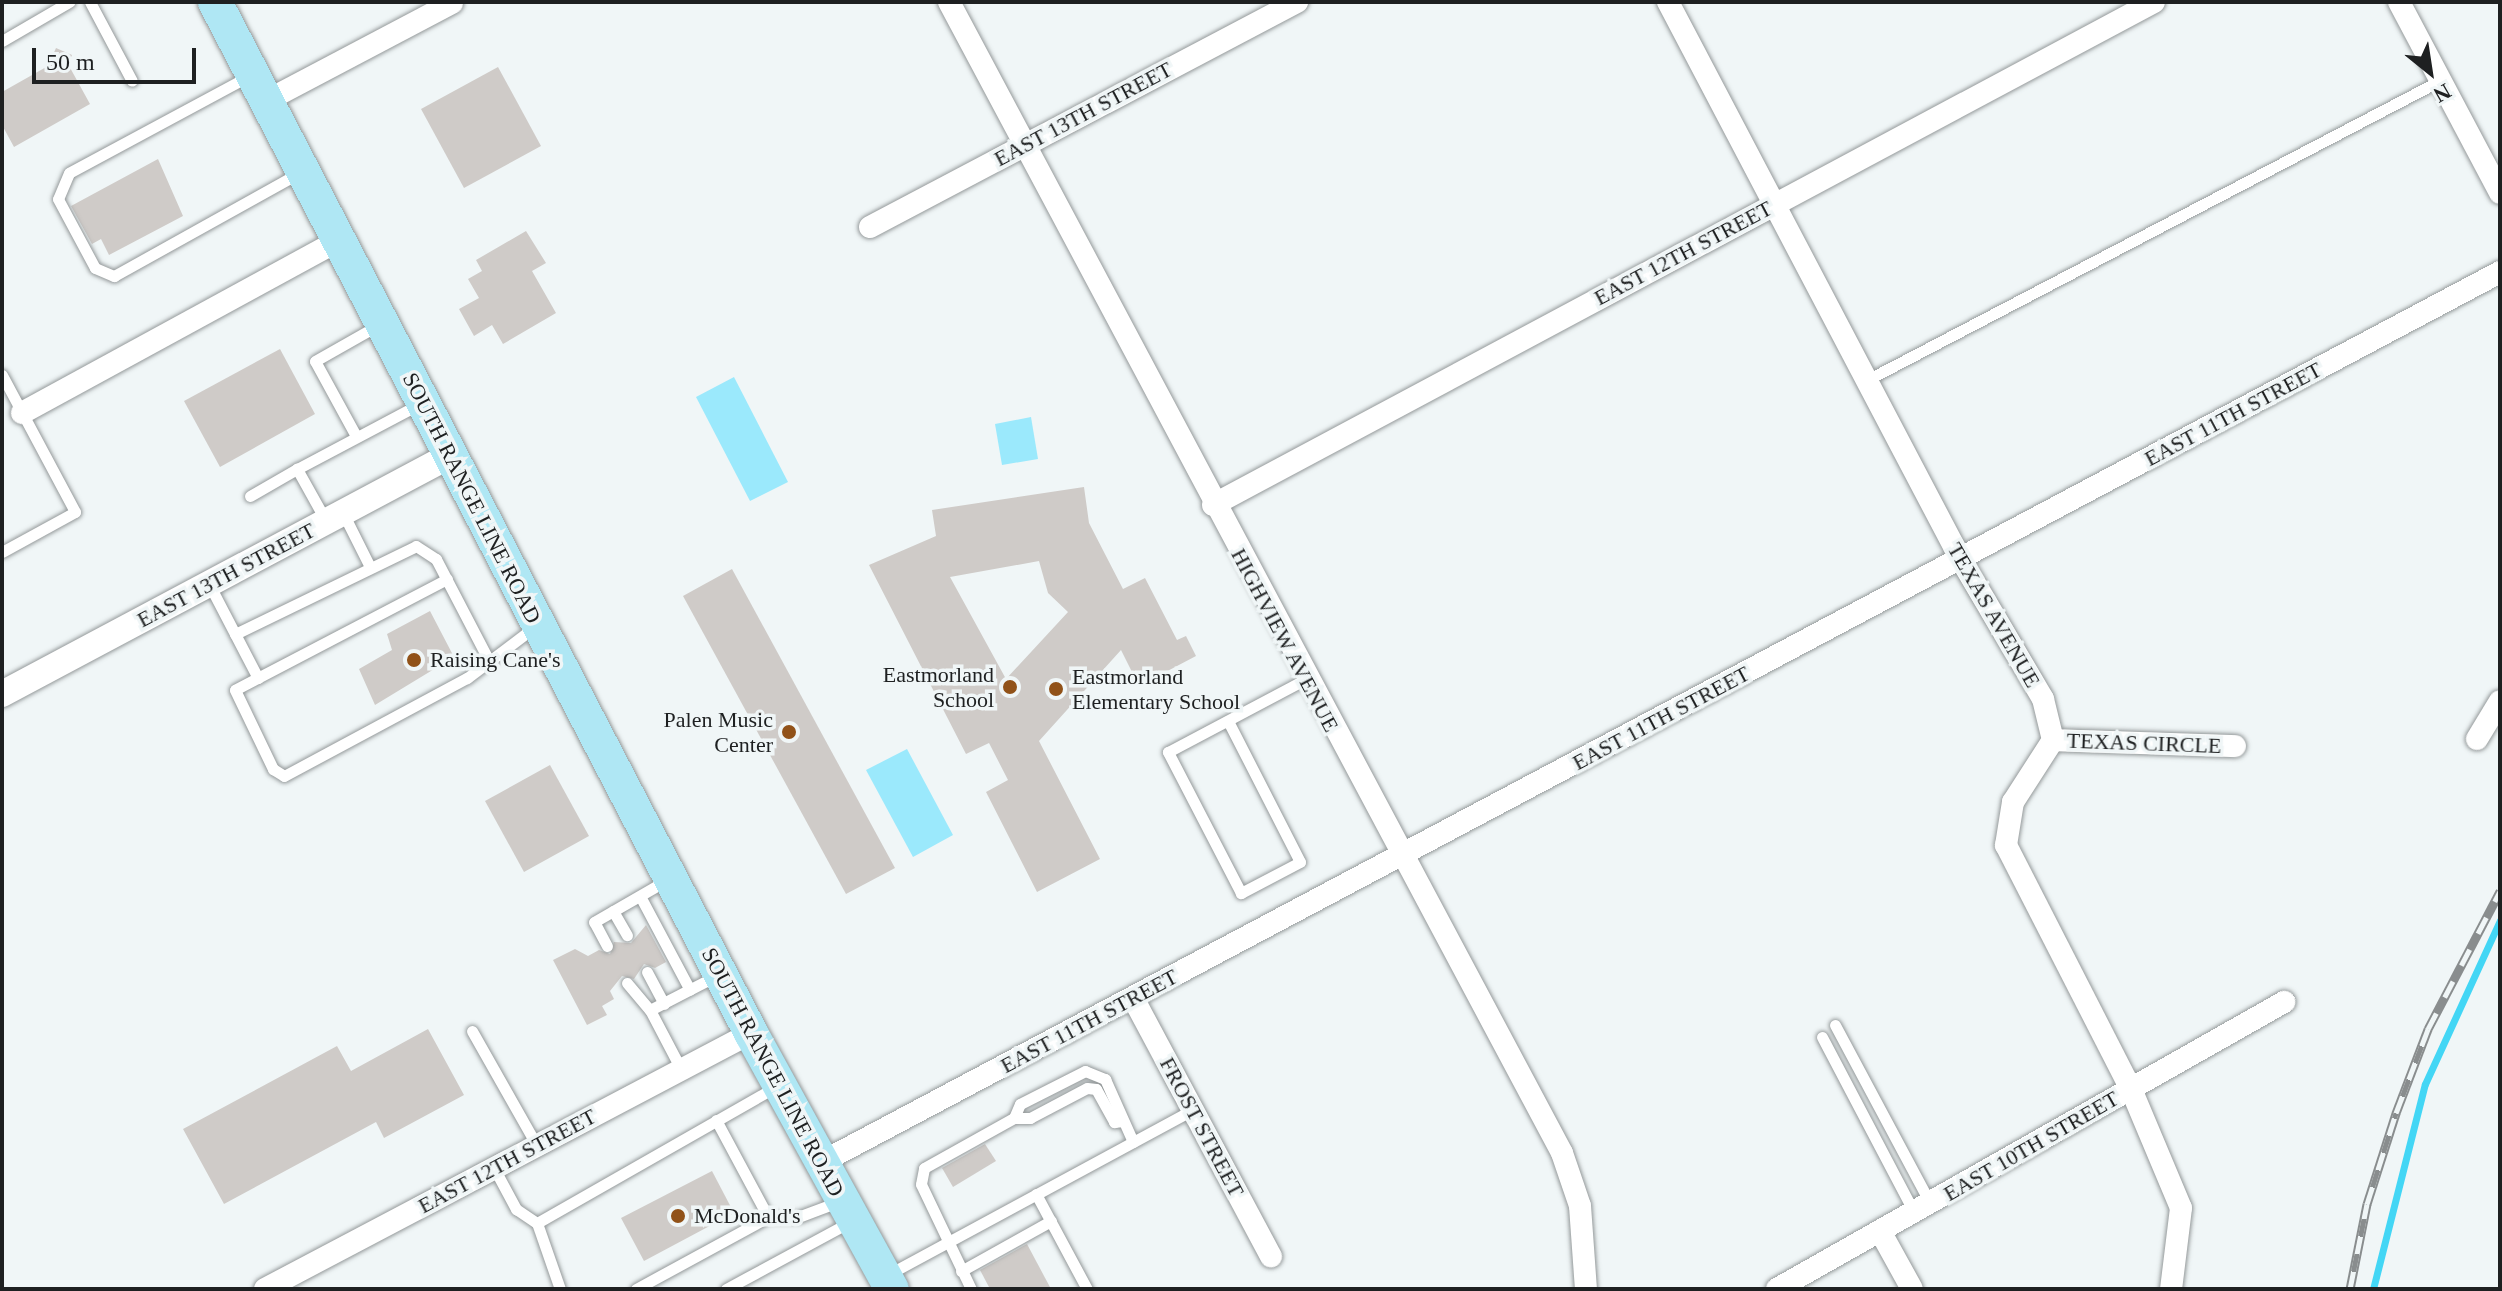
<!DOCTYPE html>
<style>
body{margin:0}
#map{position:relative;width:2502px;height:1291px;overflow:hidden;background:#f0f6f7;font-family:"Times New Roman",serif}
div>[style]{position:absolute}
[style*='--x']{left:calc(var(--x)*1px);top:calc(var(--y)*1px);width:calc(var(--w)*1px);rotate:calc(var(--a)*1deg)}
.green>*{inset:0;background:#9be9fc}
.stream>*{height:7px;margin:-3.5px;padding:0 3.5px;transform-origin:3.5px;border-radius:3.5px;background:#43d6f5}
.building>*{inset:0;background:#cfcbc8}
.roads{filter:drop-shadow(0 0 2px #94999a) drop-shadow(0 0 2px #94999a)}
.service>*{height:11px;margin:-5.5px;padding:0 5.5px;transform-origin:5.5px;border-radius:5.5px;background:#fff}
.minor>*{height:22px;margin:-11px;padding:0 11px;transform-origin:11px;border-radius:11px;background:#fff}
.tertiary>*{height:26px;margin:-13px;padding:0 13px;transform-origin:13px;border-radius:13px;background:#fff}
.primary>*{height:34px;margin:-17px;padding:0 17px;transform-origin:17px;border-radius:17px;background:#afe7f4}
.rail>*{height:9px;margin-top:-4.5px;transform-origin:0;background:repeating-linear-gradient(90deg,#f0f6f7 0 18px,#898d8e 0 36px);box-sizing:border-box;border-block:2px solid #898d8e}
.dots>*{width:22px;height:22px;translate:-50% -50%;box-sizing:border-box;border:4px solid #f0f6f7;border-radius:50%}
span{translate:-50% -50%;white-space:nowrap;text-align:center;line-height:1.15;-webkit-text-stroke:7px #f0f6f7;paint-order:stroke}
.street-label{font-size:22px;color:#1e2021}
.poi-label{font-size:22px;color:#1e2021}
.left{translate:0 -50%;text-align:left}
.right{translate:-100% -50%;text-align:right}
.frame{position:absolute;inset:0;border:4px solid #1e2021;pointer-events:none}
.north{position:absolute;left:2390px;top:32px;width:80px;height:80px;-webkit-text-stroke:6px #f0f6f7;paint-order:stroke;rotate:150deg;font-size:22px;font-weight:700;line-height:32px;text-align:center;color:#1e2021}
.north::after{content:'';display:block;margin:auto;width:28px;height:36px;background:#1e2021;clip-path:polygon(50% 0,100% 100%,50% 72%,0 100%)}
.scale{position:absolute;left:32px;top:48px;width:164px;height:36px;box-sizing:border-box;border:4px solid #1e2021;border-top:0;padding-left:10px;font-size:24px;line-height:28px;white-space:nowrap;color:#1e2021;-webkit-text-stroke:6px #f0f6f7;paint-order:stroke}
</style>
<div id="map">
<div class="green">
<i style="clip-path:polygon(734px 377px,788px 482px,750px 501px,696px 397px)"></i>
<i style="clip-path:polygon(1031px 417px,1038px 459px,1002px 465px,995px 424px)"></i>
<i style="clip-path:polygon(907px 749px,953px 835px,913px 857px,866px 770px)"></i>
</div>
<div class="stream">
<i style="--x:2373;--y:1289;--w:211;--a:-75.8"></i>
<i style="--x:2425;--y:1084;--w:180;--a:-65.4"></i>
</div>
<div class="building">
<i style="clip-path:polygon(56px 48px,72px 55px,68px 64px,90px 104px,14px 147px,2px 125px,2px 92px,48px 66px)"></i>
<i style="clip-path:polygon(498px 67px,541px 146px,464px 188px,421px 109px)"></i>
<i style="clip-path:polygon(158px 159px,183px 216px,109px 255px,101px 239px,92px 244px,71px 206px)"></i>
<i style="clip-path:polygon(526px 231px,546px 263px,532px 271px,556px 313px,503px 344px,492px 325px,474px 336px,459px 309px,479px 298px,468px 279px,482px 271px,476px 260px)"></i>
<i style="clip-path:polygon(280px 349px,315px 414px,220px 467px,184px 401px)"></i>
<i style="clip-path:polygon(evenodd,1084px 487px,1089px 523px,1123px 589px,1145px 578px,1177px 640px,1186px 636px,1196px 656px,1139px 686px,1121px 650px,1039px 741px,1100px 859px,1037px 892px,986px 792px,1008px 780px,989px 743px,966px 754px,869px 565px,936px 536px,932px 510px,1084px 487px,1039px 561px,1048px 593px,1068px 612px,1006px 679px,950px 577px,1039px 561px)"></i>
<i style="clip-path:polygon(732px 569px,895px 868px,846px 894px,683px 596px)"></i>
<i style="clip-path:polygon(430px 611px,454px 657px,375px 705px,359px 669px,392px 650px,387px 634px)"></i>
<i style="clip-path:polygon(550px 765px,589px 836px,524px 872px,485px 801px)"></i>
<i style="clip-path:polygon(646px 925px,666px 962px,655px 968px,644px 964px,634px 979px,622px 976px,610px 991px,614px 999px,602px 1006px,607px 1015px,587px 1025px,553px 960px,575px 949px,588px 956px,599px 950px,610px 954px,614px 942px,631px 943px)"></i>
<i style="clip-path:polygon(428px 1029px,464px 1095px,384px 1138px,376px 1122px,224px 1204px,183px 1129px,337px 1046px,351px 1071px)"></i>
<i style="clip-path:polygon(985px 1144px,996px 1161px,953px 1187px,942px 1168px)"></i>
<i style="clip-path:polygon(712px 1171px,734px 1213px,644px 1261px,621px 1218px)"></i>
<i style="clip-path:polygon(1027px 1244px,1051px 1289px,990px 1289px,980px 1270px)"></i>
</div>
<div class="roads">
<div class="service">
<i style="--x:90;--y:2;--w:89;--a:62"></i>
<i style="--x:2;--y:41;--w:78;--a:-30.2"></i>
<i style="--x:249;--y:76;--w:204;--a:151.7"></i>
<i style="--x:69;--y:173;--w:28;--a:113"></i>
<i style="--x:58;--y:199;--w:78;--a:61.8"></i>
<i style="--x:95;--y:268;--w:21;--a:23"></i>
<i style="--x:114;--y:276;--w:212;--a:-29.1"></i>
<i style="--x:2;--y:375;--w:155;--a:61.9"></i>
<i style="--x:75;--y:512;--w:83;--a:151.3"></i>
<i style="--x:1867;--y:380;--w:648;--a:-27.59"></i>
<i style="--x:356;--y:436;--w:85;--a:-118.7"></i>
<i style="--x:315;--y:361;--w:75;--a:-29.6"></i>
<i style="--x:250;--y:496;--w:54;--a:-29.9"></i>
<i style="--x:343;--y:513;--w:58;--a:63.4"></i>
<i style="--x:326;--y:521;--w:60;--a:-119.1"></i>
<i style="--x:297;--y:469;--w:139;--a:-27.9"></i>
<i style="--x:447;--y:579;--w:239;--a:152.4"></i>
<i style="--x:235;--y:690;--w:88;--a:64.3"></i>
<i style="--x:273;--y:769;--w:13;--a:32"></i>
<i style="--x:284;--y:776;--w:208;--a:-28.2"></i>
<i style="--x:467;--y:678;--w:88;--a:-37.1"></i>
<i style="--x:209;--y:584;--w:106;--a:62.5"></i>
<i style="--x:235;--y:634;--w:201;--a:-25.9"></i>
<i style="--x:416;--y:546;--w:24;--a:33"></i>
<i style="--x:436;--y:559;--w:113;--a:62.5"></i>
<i style="--x:1228;--y:721;--w:158;--a:62.9"></i>
<i style="--x:1300;--y:862;--w:67;--a:152.3"></i>
<i style="--x:1241;--y:893;--w:159;--a:-117.4"></i>
<i style="--x:1168;--y:752;--w:156;--a:-27.9"></i>
<i style="--x:640;--y:896;--w:106;--a:62"></i>
<i style="--x:613;--y:911;--w:28;--a:60"></i>
<i style="--x:607;--y:946;--w:27;--a:-118"></i>
<i style="--x:594;--y:922;--w:84;--a:-29.9"></i>
<i style="--x:647;--y:972;--w:36;--a:62"></i>
<i style="--x:627;--y:983;--w:35;--a:50"></i>
<i style="--x:650;--y:1010;--w:67;--a:62.3"></i>
<i style="--x:650;--y:1010;--w:74;--a:-27.3"></i>
<i style="--x:1835;--y:1025;--w:202;--a:61.9"></i>
<i style="--x:472;--y:1031;--w:132;--a:60.5"></i>
<i style="--x:1822;--y:1037;--w:198;--a:62.3"></i>
<i style="--x:1014;--y:1118;--w:15;--a:-67"></i>
<i style="--x:1020;--y:1104;--w:73;--a:-26.9"></i>
<i style="--x:1085;--y:1071;--w:22;--a:22"></i>
<i style="--x:1105;--y:1079;--w:69;--a:66"></i>
<i style="--x:716;--y:1120;--w:110;--a:61.8"></i>
<i style="--x:494;--y:1168;--w:47;--a:61.8"></i>
<i style="--x:516;--y:1209;--w:25;--a:34"></i>
<i style="--x:537;--y:1223;--w:70;--a:70.8"></i>
<i style="--x:1036;--y:1194;--w:108;--a:61.8"></i>
<i style="--x:537;--y:1223;--w:274;--a:-29.7"></i>
<i style="--x:961;--y:1271;--w:103;--a:-29.1"></i>
<i style="--x:889;--y:1274;--w:345;--a:-28.4"></i>
<i style="--x:636;--y:1289;--w:150;--a:-28.6"></i>
<i style="--x:768;--y:1217;--w:30;--a:0"></i>
<i style="--x:798;--y:1217;--w:43;--a:-20.6"></i>
<i style="--x:726;--y:1289;--w:143;--a:-28.4"></i>
<i style="--x:971;--y:1289;--w:116;--a:-115.5"></i>
<i style="--x:921;--y:1184;--w:16;--a:-79"></i>
<i style="--x:924;--y:1168;--w:103;--a:-29.1"></i>
<i style="--x:1014;--y:1118;--w:16;--a:0"></i>
<i style="--x:1030;--y:1118;--w:64;--a:-27.8"></i>
<i style="--x:1087;--y:1088;--w:9;--a:6"></i>
<i style="--x:1096;--y:1089;--w:38;--a:61"></i>
<i style="--x:1114;--y:1122;--w:9;--a:-6"></i>
</div>
<div class="minor">
<i style="--x:949;--y:2;--w:1304;--a:61.96"></i>
<i style="--x:1562;--y:1153;--w:56;--a:71.2"></i>
<i style="--x:1580;--y:1206;--w:83;--a:85.9"></i>
<i style="--x:1668;--y:2;--w:628;--a:62.29"></i>
<i style="--x:1960;--y:558;--w:164;--a:59.5"></i>
<i style="--x:2043;--y:699;--w:42;--a:76.3"></i>
<i style="--x:2053;--y:740;--w:74;--a:122.8"></i>
<i style="--x:2013;--y:802;--w:44;--a:99.2"></i>
<i style="--x:2006;--y:845;--w:274;--a:62.9"></i>
<i style="--x:2131;--y:1089;--w:129;--a:67.2"></i>
<i style="--x:2181;--y:1208;--w:82;--a:97"></i>
<i style="--x:2399;--y:2;--w:216;--a:62.1"></i>
<i style="--x:268;--y:100;--w:208;--a:-27.8"></i>
<i style="--x:870;--y:227;--w:483;--a:-27.8"></i>
<i style="--x:22;--y:413;--w:363;--a:-28.6"></i>
<i style="--x:1213;--y:505;--w:1067;--a:-28.13"></i>
<i style="--x:2477;--y:739;--w:44;--a:-58.8"></i>
<i style="--x:2053;--y:740;--w:182;--a:1.9"></i>
<i style="--x:1133;--y:998;--w:293;--a:61.9"></i>
<i style="--x:822;--y:1162;--w:1899;--a:-27.94"></i>
<i style="--x:1880;--y:1231;--w:66;--a:61.1"></i>
<i style="--x:265;--y:1289;--w:549;--a:-27.78"></i>
<i style="--x:1777;--y:1289;--w:583;--a:-29.51"></i>
</div>
<div class="tertiary">
<i style="--x:2;--y:694;--w:506;--a:-28.03"></i>
</div>
<div class="primary">
<i style="--x:215;--y:2;--w:1162;--a:62.53"></i>
<i style="--x:751;--y:1033;--w:292;--a:61.2"></i>
</div>
</div>
<div class="rail">
<i style="--x:2350;--y:1289;--w:87;--a:-78.7"></i>
<i style="--x:2367;--y:1204;--w:96;--a:-72.3"></i>
<i style="--x:2396;--y:1113;--w:90;--a:-69.1"></i>
<i style="--x:2428;--y:1029;--w:156;--a:-62.4"></i>
</div>
<div class="dots">
<i style="left:414px;top:660px;background:#915219"></i>
<i style="left:1010px;top:687px;background:#915219"></i>
<i style="left:1056px;top:689px;background:#915219"></i>
<i style="left:789px;top:732px;background:#915219"></i>
<i style="left:678px;top:1216px;background:#915219"></i>
</div>
<div class="street-label">
<span style="left:1083px;top:114px;rotate:-28deg">EAST 13TH STREET</span>
<span style="left:1683px;top:253px;rotate:-28deg">EAST 12TH STREET</span>
<span style="left:2233px;top:414px;rotate:-28deg">EAST 11TH STREET</span>
<span style="left:472px;top:498px;rotate:63deg">SOUTH RANGE LINE ROAD</span>
<span style="left:226px;top:575px;rotate:-28deg">EAST 13TH STREET</span>
<span style="left:1994px;top:615px;rotate:60deg">TEXAS AVENUE</span>
<span style="left:1285px;top:640px;rotate:62deg">HIGHVIEW AVENUE</span>
<span style="left:1661px;top:718px;rotate:-28deg">EAST 11TH STREET</span>
<span style="left:2144px;top:743px;rotate:2deg">TEXAS CIRCLE</span>
<span style="left:1089px;top:1021px;rotate:-28deg">EAST 11TH STREET</span>
<span style="left:773px;top:1072px;rotate:62deg">SOUTH RANGE LINE ROAD</span>
<span style="left:1202px;top:1127px;rotate:62deg">FROST STREET</span>
<span style="left:2031px;top:1146px;rotate:-30deg">EAST 10TH STREET</span>
<span style="left:507px;top:1161px;rotate:-28deg">EAST 12TH STREET</span>
</div>
<div class="poi-label">
<span class="left" style="left:430px;top:660px">Raising Cane's</span>
<span class="right" style="left:994px;top:687px">Eastmorland<br>School</span>
<span class="left" style="left:1072px;top:689px">Eastmorland<br>Elementary School</span>
<span class="right" style="left:773px;top:732px">Palen Music<br>Center</span>
<span class="left" style="left:694px;top:1216px">McDonald's</span>
</div>
<div class="frame"></div>
<div class="north">N</div>
<div class="scale">50 m</div>
</div>
